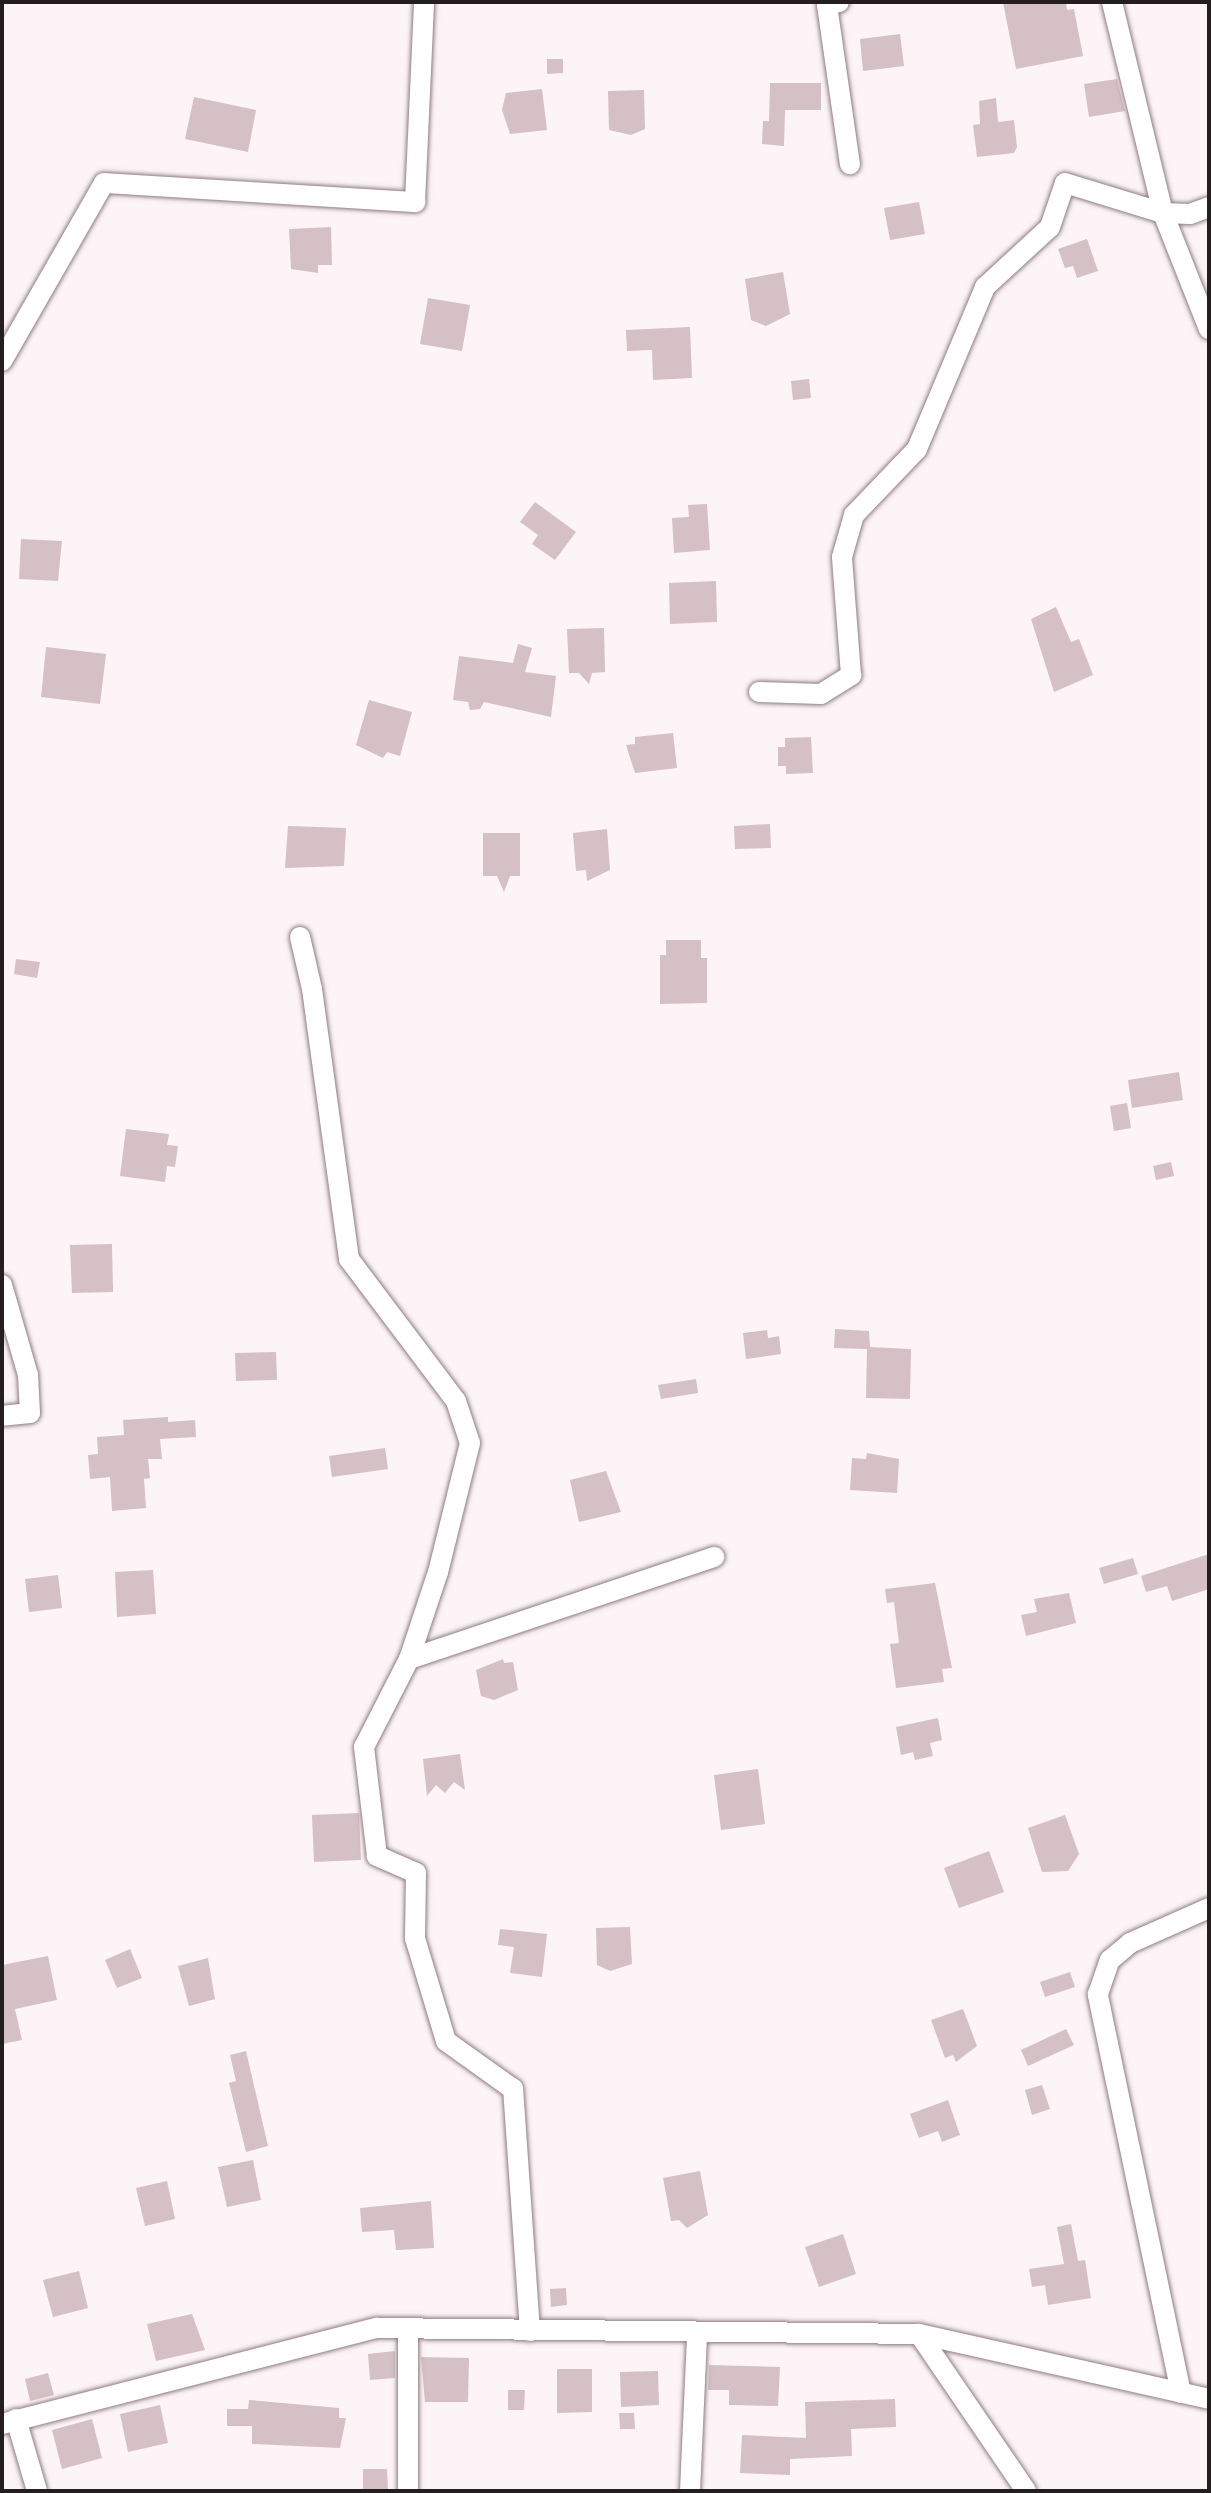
<!DOCTYPE html>
<style>
body{margin:0}
#map{position:relative;width:1211px;height:2493px;overflow:hidden;background:#fcf4f6;font-family:"Open Sans",sans-serif}
div>[style]{position:absolute}
[style*='--x']{left:calc(var(--x)*1px);top:calc(var(--y)*1px);width:calc(var(--w)*1px);rotate:calc(var(--a)*1deg)}
.building>*{inset:0;background:#d4c0c5}
.roads{filter:drop-shadow(0 0 2px #8f7c81) drop-shadow(0 0 2px #8f7c81)}
.street>*{height:20px;margin:-10px;padding:0 10px;transform-origin:10px;border-radius:10px;background:#fff}
span{translate:-50% -50%;white-space:nowrap;text-align:center;line-height:1.15;-webkit-text-stroke:6px #fcf4f6;paint-order:stroke}
.frame{position:absolute;inset:0;border:4px solid #251e1f;pointer-events:none}
</style>
<div id="map">
<div class="building">
<i style="clip-path:polygon(1003px 2px,1066px 2px,1067px 10px,1074px 9px,1083px 56px,1016px 69px)"></i>
<i style="clip-path:polygon(900px 34px,904px 66px,863px 71px,860px 39px)"></i>
<i style="clip-path:polygon(547px 59px,563px 59px,563px 73px,547px 74px)"></i>
<i style="clip-path:polygon(1117px 79px,1125px 111px,1089px 117px,1084px 84px)"></i>
<i style="clip-path:polygon(770px 83px,821px 83px,821px 110px,785px 110px,784px 146px,762px 144px,763px 121px,769px 121px)"></i>
<i style="clip-path:polygon(542px 89px,547px 130px,510px 134px,502px 110px,506px 93px)"></i>
<i style="clip-path:polygon(644px 90px,645px 129px,631px 135px,609px 130px,608px 91px)"></i>
<i style="clip-path:polygon(194px 97px,256px 110px,248px 152px,185px 139px)"></i>
<i style="clip-path:polygon(996px 98px,998px 122px,1014px 120px,1017px 147px,1014px 153px,977px 157px,973px 125px,980px 124px,979px 101px)"></i>
<i style="clip-path:polygon(919px 202px,925px 234px,890px 240px,884px 208px)"></i>
<i style="clip-path:polygon(331px 227px,332px 265px,318px 265px,318px 273px,291px 269px,289px 229px)"></i>
<i style="clip-path:polygon(1087px 239px,1098px 271px,1077px 278px,1073px 266px,1065px 268px,1058px 249px)"></i>
<i style="clip-path:polygon(783px 272px,790px 314px,766px 326px,751px 320px,745px 279px)"></i>
<i style="clip-path:polygon(428px 298px,470px 305px,462px 351px,420px 344px)"></i>
<i style="clip-path:polygon(690px 327px,692px 378px,653px 380px,652px 350px,627px 351px,626px 330px)"></i>
<i style="clip-path:polygon(809px 379px,811px 398px,793px 400px,791px 381px)"></i>
<i style="clip-path:polygon(535px 502px,576px 532px,555px 560px,532px 544px,538px 535px,520px 522px)"></i>
<i style="clip-path:polygon(707px 504px,710px 550px,674px 553px,672px 518px,689px 517px,688px 505px)"></i>
<i style="clip-path:polygon(21px 539px,62px 541px,58px 581px,19px 579px)"></i>
<i style="clip-path:polygon(716px 581px,717px 622px,670px 624px,669px 583px)"></i>
<i style="clip-path:polygon(1056px 607px,1071px 642px,1079px 639px,1093px 675px,1054px 692px,1031px 619px)"></i>
<i style="clip-path:polygon(604px 628px,605px 672px,592px 673px,589px 684px,579px 673px,569px 673px,567px 629px)"></i>
<i style="clip-path:polygon(518px 644px,532px 648px,525px 672px,556px 676px,551px 717px,484px 702px,480px 709px,470px 710px,468px 702px,453px 700px,459px 656px,513px 663px)"></i>
<i style="clip-path:polygon(46px 647px,106px 654px,100px 704px,41px 697px)"></i>
<i style="clip-path:polygon(369px 700px,412px 712px,400px 756px,387px 752px,383px 758px,356px 745px)"></i>
<i style="clip-path:polygon(673px 733px,677px 768px,635px 773px,626px 745px,635px 744px,635px 737px)"></i>
<i style="clip-path:polygon(811px 737px,813px 773px,786px 774px,786px 766px,778px 766px,778px 747px,785px 747px,785px 738px)"></i>
<i style="clip-path:polygon(770px 824px,771px 848px,735px 849px,734px 826px)"></i>
<i style="clip-path:polygon(288px 826px,346px 828px,344px 866px,285px 868px)"></i>
<i style="clip-path:polygon(607px 829px,610px 870px,587px 881px,586px 870px,576px 871px,573px 833px)"></i>
<i style="clip-path:polygon(483px 833px,520px 833px,520px 876px,510px 876px,504px 892px,497px 876px,483px 876px)"></i>
<i style="clip-path:polygon(666px 940px,701px 940px,701px 958px,707px 958px,707px 1003px,660px 1004px,660px 955px,666px 955px)"></i>
<i style="clip-path:polygon(16px 959px,40px 962px,37px 978px,14px 974px)"></i>
<i style="clip-path:polygon(1179px 1072px,1183px 1100px,1132px 1108px,1128px 1080px)"></i>
<i style="clip-path:polygon(1127px 1103px,1131px 1128px,1114px 1131px,1110px 1106px)"></i>
<i style="clip-path:polygon(126px 1129px,169px 1134px,167px 1145px,178px 1146px,175px 1167px,167px 1166px,165px 1182px,120px 1176px)"></i>
<i style="clip-path:polygon(1171px 1162px,1174px 1176px,1156px 1180px,1153px 1166px)"></i>
<i style="clip-path:polygon(112px 1244px,113px 1292px,72px 1293px,70px 1245px)"></i>
<i style="clip-path:polygon(835px 1329px,869px 1331px,870px 1347px,911px 1349px,910px 1399px,866px 1398px,867px 1349px,834px 1348px)"></i>
<i style="clip-path:polygon(767px 1330px,768px 1338px,779px 1336px,781px 1354px,746px 1359px,743px 1333px)"></i>
<i style="clip-path:polygon(276px 1352px,277px 1380px,236px 1381px,235px 1353px)"></i>
<i style="clip-path:polygon(696px 1379px,698px 1393px,661px 1399px,658px 1385px)"></i>
<i style="clip-path:polygon(168px 1417px,168px 1422px,195px 1420px,196px 1437px,160px 1439px,162px 1459px,148px 1459px,150px 1478px,144px 1479px,146px 1508px,112px 1511px,110px 1477px,90px 1479px,88px 1455px,98px 1454px,97px 1437px,124px 1435px,123px 1420px)"></i>
<i style="clip-path:polygon(385px 1448px,388px 1469px,332px 1477px,329px 1456px)"></i>
<i style="clip-path:polygon(867px 1453px,899px 1459px,897px 1493px,850px 1490px,852px 1458px,866px 1459px)"></i>
<i style="clip-path:polygon(606px 1471px,621px 1512px,579px 1522px,570px 1480px)"></i>
<i style="clip-path:polygon(1209px 1554px,1209px 1589px,1172px 1601px,1167px 1586px,1146px 1592px,1141px 1576px)"></i>
<i style="clip-path:polygon(1133px 1558px,1138px 1574px,1104px 1584px,1099px 1568px)"></i>
<i style="clip-path:polygon(153px 1570px,156px 1614px,117px 1617px,115px 1572px)"></i>
<i style="clip-path:polygon(58px 1575px,62px 1608px,29px 1612px,25px 1579px)"></i>
<i style="clip-path:polygon(935px 1583px,952px 1668px,942px 1669px,944px 1682px,896px 1688px,890px 1644px,899px 1643px,894px 1602px,887px 1603px,885px 1589px)"></i>
<i style="clip-path:polygon(1069px 1593px,1076px 1623px,1026px 1636px,1021px 1615px,1037px 1612px,1034px 1599px)"></i>
<i style="clip-path:polygon(503px 1659px,504px 1663px,513px 1662px,518px 1690px,494px 1700px,481px 1696px,476px 1670px)"></i>
<i style="clip-path:polygon(938px 1718px,942px 1740px,930px 1743px,933px 1756px,915px 1760px,913px 1752px,901px 1755px,896px 1727px)"></i>
<i style="clip-path:polygon(460px 1754px,465px 1790px,454px 1782px,445px 1793px,436px 1785px,427px 1796px,423px 1759px)"></i>
<i style="clip-path:polygon(758px 1769px,765px 1824px,721px 1830px,714px 1775px)"></i>
<i style="clip-path:polygon(359px 1813px,361px 1860px,314px 1862px,312px 1815px)"></i>
<i style="clip-path:polygon(1065px 1815px,1079px 1854px,1068px 1871px,1042px 1872px,1028px 1828px)"></i>
<i style="clip-path:polygon(989px 1851px,1004px 1892px,959px 1908px,944px 1868px)"></i>
<i style="clip-path:polygon(630px 1927px,632px 1964px,610px 1971px,597px 1965px,596px 1928px)"></i>
<i style="clip-path:polygon(500px 1929px,547px 1934px,542px 1977px,510px 1973px,514px 1947px,498px 1945px)"></i>
<i style="clip-path:polygon(130px 1949px,142px 1978px,117px 1988px,105px 1960px)"></i>
<i style="clip-path:polygon(48px 1956px,57px 2000px,15px 2009px,22px 2040px,2px 2044px,2px 1965px)"></i>
<i style="clip-path:polygon(208px 1958px,215px 1999px,189px 2006px,178px 1966px)"></i>
<i style="clip-path:polygon(1070px 1972px,1075px 1987px,1045px 1997px,1040px 1982px)"></i>
<i style="clip-path:polygon(963px 2009px,977px 2046px,956px 2062px,953px 2055px,945px 2058px,931px 2020px)"></i>
<i style="clip-path:polygon(1066px 2029px,1074px 2045px,1028px 2066px,1021px 2050px)"></i>
<i style="clip-path:polygon(246px 2051px,268px 2146px,246px 2152px,229px 2083px,236px 2081px,230px 2055px)"></i>
<i style="clip-path:polygon(1042px 2085px,1050px 2109px,1032px 2115px,1025px 2090px)"></i>
<i style="clip-path:polygon(948px 2100px,960px 2135px,942px 2142px,938px 2131px,919px 2138px,910px 2114px)"></i>
<i style="clip-path:polygon(253px 2160px,261px 2200px,227px 2207px,218px 2167px)"></i>
<i style="clip-path:polygon(700px 2171px,708px 2215px,687px 2228px,679px 2220px,671px 2221px,663px 2178px)"></i>
<i style="clip-path:polygon(167px 2181px,175px 2219px,145px 2226px,136px 2188px)"></i>
<i style="clip-path:polygon(431px 2201px,434px 2248px,396px 2250px,394px 2230px,362px 2232px,360px 2208px)"></i>
<i style="clip-path:polygon(1071px 2224px,1078px 2261px,1085px 2260px,1091px 2298px,1048px 2305px,1045px 2285px,1032px 2287px,1029px 2269px,1064px 2264px,1057px 2227px)"></i>
<i style="clip-path:polygon(843px 2234px,856px 2274px,819px 2287px,805px 2247px)"></i>
<i style="clip-path:polygon(79px 2271px,88px 2308px,53px 2317px,43px 2280px)"></i>
<i style="clip-path:polygon(566px 2288px,567px 2305px,551px 2307px,550px 2289px)"></i>
<i style="clip-path:polygon(192px 2314px,205px 2350px,156px 2361px,147px 2324px)"></i>
<i style="clip-path:polygon(395px 2351px,395px 2378px,370px 2380px,368px 2354px)"></i>
<i style="clip-path:polygon(421px 2357px,469px 2358px,468px 2402px,425px 2402px)"></i>
<i style="clip-path:polygon(709px 2365px,780px 2367px,778px 2406px,729px 2405px,729px 2390px,708px 2390px)"></i>
<i style="clip-path:polygon(557px 2369px,592px 2369px,592px 2412px,557px 2413px)"></i>
<i style="clip-path:polygon(658px 2371px,659px 2405px,621px 2407px,620px 2372px)"></i>
<i style="clip-path:polygon(48px 2373px,54px 2395px,30px 2401px,25px 2379px)"></i>
<i style="clip-path:polygon(508px 2390px,525px 2390px,524px 2410px,508px 2410px)"></i>
<i style="clip-path:polygon(895px 2399px,896px 2427px,851px 2429px,852px 2456px,790px 2459px,790px 2475px,740px 2473px,742px 2435px,806px 2438px,805px 2402px)"></i>
<i style="clip-path:polygon(249px 2400px,339px 2408px,339px 2418px,346px 2418px,340px 2448px,252px 2444px,252px 2426px,227px 2426px,227px 2409px,248px 2409px)"></i>
<i style="clip-path:polygon(160px 2405px,168px 2443px,128px 2452px,120px 2414px)"></i>
<i style="clip-path:polygon(619px 2413px,634px 2413px,635px 2429px,620px 2429px)"></i>
<i style="clip-path:polygon(92px 2419px,102px 2458px,62px 2469px,52px 2430px)"></i>
<i style="clip-path:polygon(363px 2469px,387px 2469px,388px 2491px,363px 2491px)"></i>
</div>
<div class="roads">
<div class="street">
<i style="--x:839;--y:2;--w:12;--a:166"></i>
<i style="--x:827;--y:5;--w:161;--a:81.8"></i>
<i style="--x:1112;--y:2;--w:217;--a:76.4"></i>
<i style="--x:1163;--y:213;--w:125;--a:68.4"></i>
<i style="--x:2;--y:361;--w:205;--a:-60.2"></i>
<i style="--x:104;--y:183;--w:312;--a:3.5"></i>
<i style="--x:415;--y:202;--w:200;--a:-87.4"></i>
<i style="--x:759;--y:692;--w:62;--a:1.8"></i>
<i style="--x:821;--y:694;--w:36;--a:-32"></i>
<i style="--x:851;--y:675;--w:118;--a:-94.4"></i>
<i style="--x:842;--y:557;--w:44;--a:-74.1"></i>
<i style="--x:854;--y:515;--w:91;--a:-46.3"></i>
<i style="--x:917;--y:449;--w:176;--a:-67.2"></i>
<i style="--x:985;--y:287;--w:88;--a:-42.7"></i>
<i style="--x:1050;--y:227;--w:46;--a:-71.2"></i>
<i style="--x:1065;--y:183;--w:102;--a:17"></i>
<i style="--x:1163;--y:213;--w:27;--a:2"></i>
<i style="--x:1190;--y:214;--w:20;--a:-20"></i>
<i style="--x:300;--y:937;--w:53;--a:77"></i>
<i style="--x:312;--y:989;--w:273;--a:82.2"></i>
<i style="--x:349;--y:1259;--w:178;--a:53"></i>
<i style="--x:456;--y:1401;--w:44;--a:71.6"></i>
<i style="--x:470;--y:1443;--w:133;--a:103.9"></i>
<i style="--x:438;--y:1572;--w:92;--a:108.4"></i>
<i style="--x:2;--y:1285;--w:94;--a:73.9"></i>
<i style="--x:28;--y:1375;--w:38;--a:87"></i>
<i style="--x:30;--y:1413;--w:28;--a:174"></i>
<i style="--x:530;--y:2331;--w:243;--a:-94"></i>
<i style="--x:513;--y:2089;--w:82;--a:-144.4"></i>
<i style="--x:446;--y:2041;--w:108;--a:-106.8"></i>
<i style="--x:415;--y:1938;--w:65;--a:-89.1"></i>
<i style="--x:416;--y:1873;--w:43;--a:-156.4"></i>
<i style="--x:377;--y:1856;--w:110;--a:-96.8"></i>
<i style="--x:364;--y:1747;--w:99;--a:-62.9"></i>
<i style="--x:409;--y:1659;--w:322;--a:-18.5"></i>
<i style="--x:919;--y:2334;--w:190;--a:55.7"></i>
<i style="--x:1181;--y:2393;--w:408;--a:-101.8"></i>
<i style="--x:1098;--y:1994;--w:36;--a:-71"></i>
<i style="--x:1110;--y:1960;--w:26;--a:-40"></i>
<i style="--x:1130;--y:1943;--w:86;--a:-23.9"></i>
<i style="--x:16;--y:2419;--w:75;--a:73.7"></i>
<i style="--x:2;--y:2424;--w:387;--a:-14.4"></i>
<i style="--x:377;--y:2328;--w:542;--a:0.63"></i>
<i style="--x:919;--y:2334;--w:297;--a:12.6"></i>
<i style="--x:408;--y:2491;--w:162;--a:-90"></i>
<i style="--x:690;--y:2491;--w:157;--a:-87.4"></i>
</div>
</div>
<div class="frame"></div>
</div>
